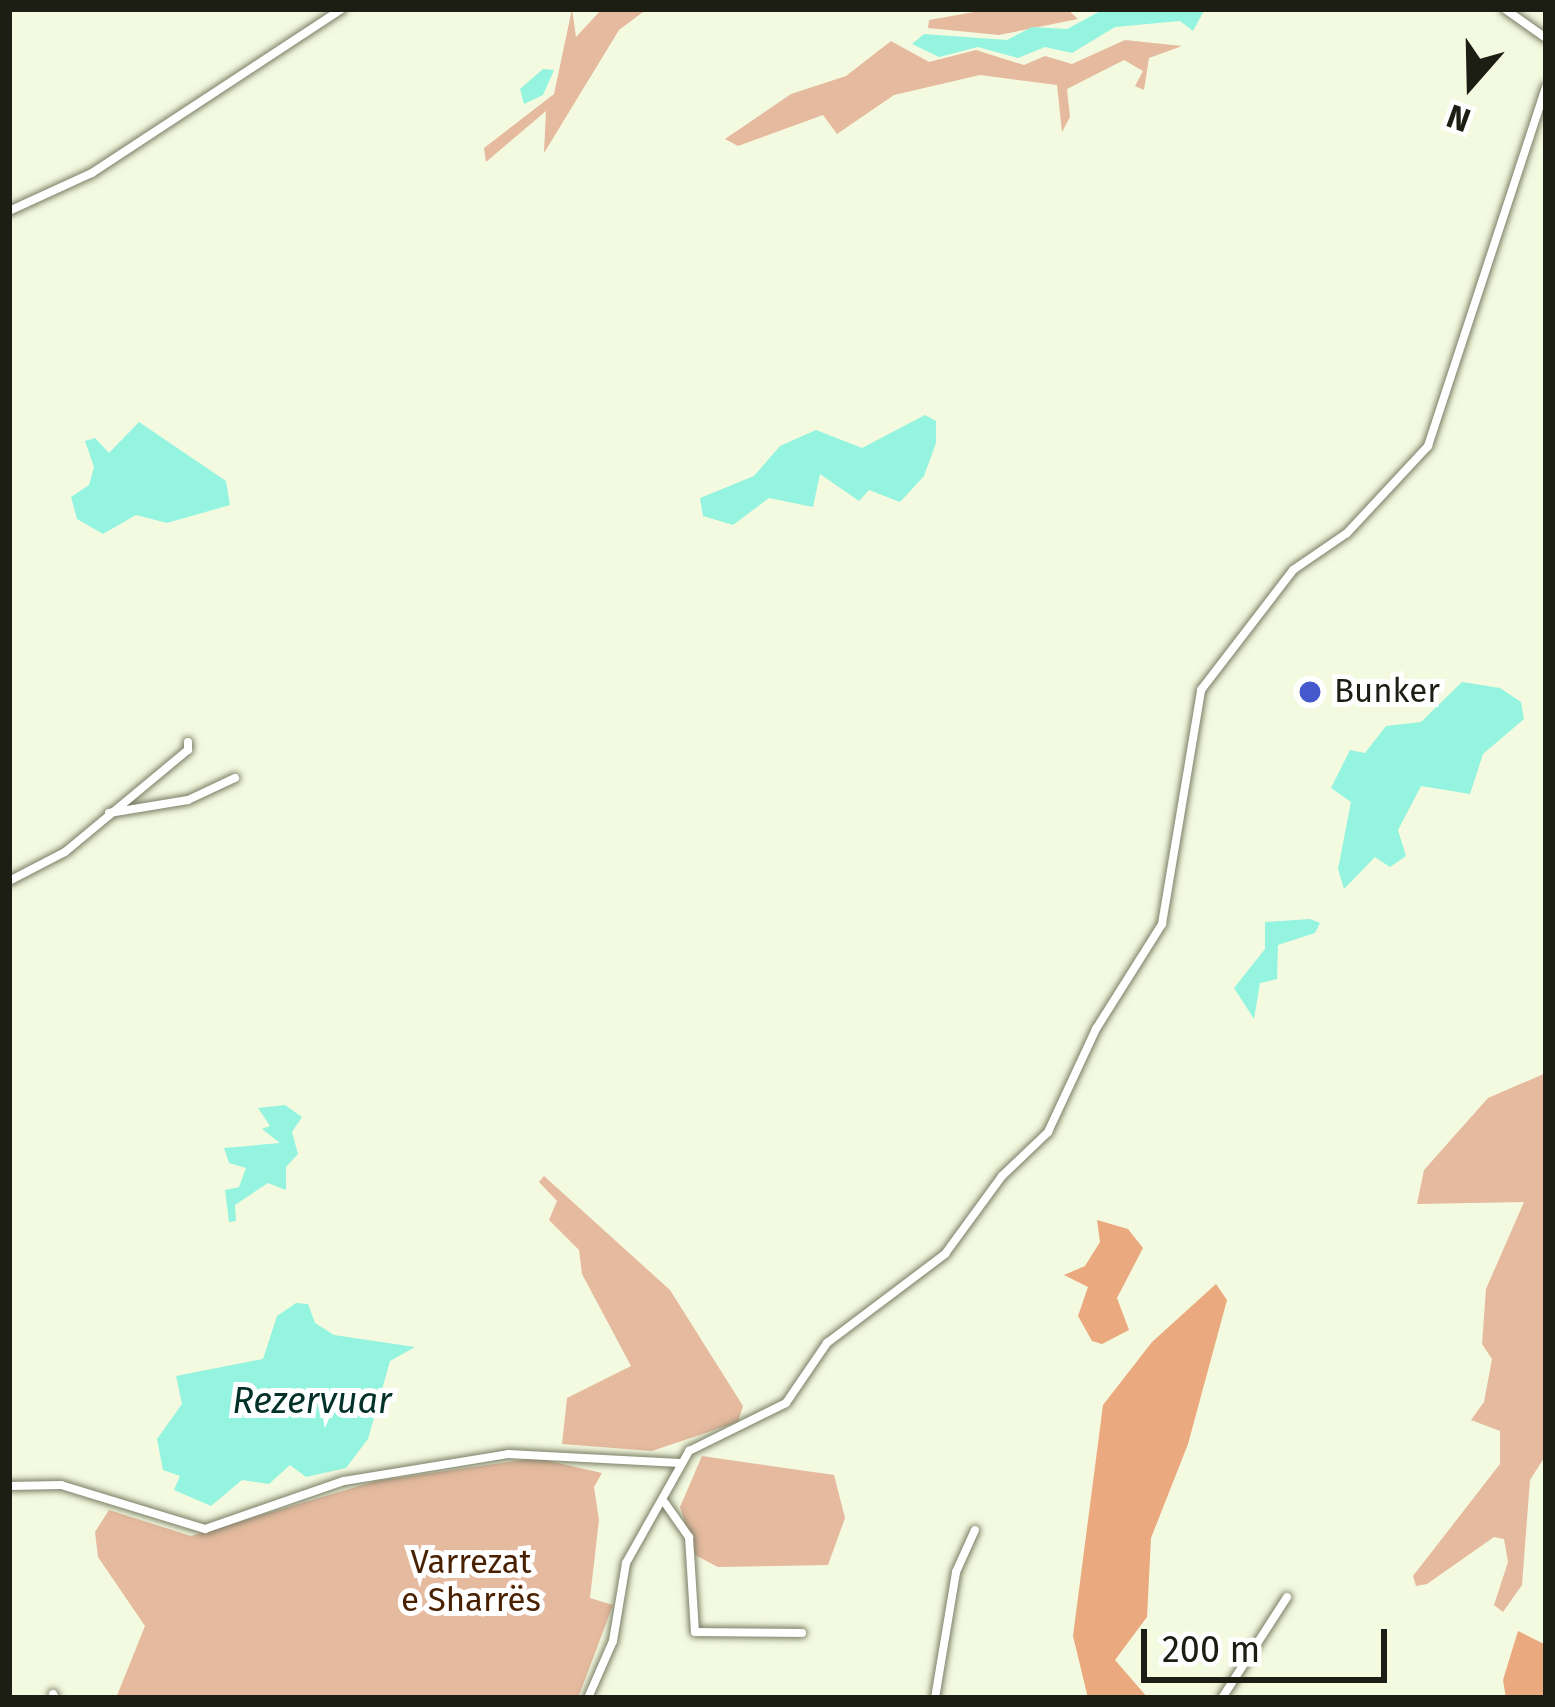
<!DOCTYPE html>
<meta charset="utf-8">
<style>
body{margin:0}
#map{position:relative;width:1555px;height:1707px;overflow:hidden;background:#f4fadf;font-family:"Fira Sans",sans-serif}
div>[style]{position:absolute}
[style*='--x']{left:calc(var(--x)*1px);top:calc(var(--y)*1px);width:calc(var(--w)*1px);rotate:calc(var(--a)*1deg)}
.green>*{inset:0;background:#e5ba9e}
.forest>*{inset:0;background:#eaa97e}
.water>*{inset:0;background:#94f4df}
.roads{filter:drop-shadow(0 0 3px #797e66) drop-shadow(0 0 3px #797e66)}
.street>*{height:8px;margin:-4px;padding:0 4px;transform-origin:4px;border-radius:4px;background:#fff}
.dots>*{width:33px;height:33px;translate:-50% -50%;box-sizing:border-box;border:6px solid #fff;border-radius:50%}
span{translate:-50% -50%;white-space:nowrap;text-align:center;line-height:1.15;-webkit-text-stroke:10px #fff;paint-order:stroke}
.poi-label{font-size:33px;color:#1c1e14}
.left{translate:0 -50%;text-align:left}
.park-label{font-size:33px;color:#492000}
.water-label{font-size:36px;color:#02312a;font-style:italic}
.frame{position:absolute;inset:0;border:12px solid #1c1e14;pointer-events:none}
.north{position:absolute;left:1411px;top:24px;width:120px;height:120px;-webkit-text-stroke:9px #fff;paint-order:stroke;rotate:200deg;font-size:33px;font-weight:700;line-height:48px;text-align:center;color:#1c1e14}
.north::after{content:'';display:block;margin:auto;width:42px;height:54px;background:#1c1e14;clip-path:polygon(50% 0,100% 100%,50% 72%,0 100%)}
.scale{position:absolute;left:1141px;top:1629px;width:246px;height:54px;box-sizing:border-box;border:6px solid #1c1e14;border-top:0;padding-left:15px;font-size:36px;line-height:42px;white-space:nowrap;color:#1c1e14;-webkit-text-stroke:9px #fff;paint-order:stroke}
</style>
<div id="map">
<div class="green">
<i style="clip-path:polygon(572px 9px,576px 37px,602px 9px,647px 9px,619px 30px,544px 153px,546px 111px,486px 162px,484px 148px,554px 94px)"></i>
<i style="clip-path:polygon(991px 9px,1067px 9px,1078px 19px,999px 35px,928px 28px,929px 20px)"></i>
<i style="clip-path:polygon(1125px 40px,1182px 46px,1149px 58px,1144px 90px,1135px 86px,1143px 71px,1124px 60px,1067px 89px,1070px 117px,1062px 132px,1057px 85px,980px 75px,894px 95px,837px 134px,823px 115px,738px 146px,725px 139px,791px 94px,846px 76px,891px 41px,929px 62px,976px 50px,1024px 65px,1045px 56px,1072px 64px)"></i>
<i style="clip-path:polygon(1546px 1073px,1546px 1455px,1530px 1480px,1522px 1585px,1503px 1612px,1494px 1605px,1508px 1562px,1504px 1539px,1494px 1537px,1427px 1584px,1416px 1586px,1413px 1576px,1500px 1464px,1500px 1431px,1471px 1420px,1484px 1402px,1492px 1359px,1482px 1344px,1486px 1289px,1524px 1202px,1417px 1204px,1424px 1170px,1488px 1098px)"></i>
<i style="clip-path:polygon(544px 1176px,670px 1290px,743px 1406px,738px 1422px,652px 1451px,562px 1444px,567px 1398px,631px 1366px,582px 1274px,579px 1250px,549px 1220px,557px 1201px,539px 1182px)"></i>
<i style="clip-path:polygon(702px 1456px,834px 1475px,845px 1518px,828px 1565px,718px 1567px,695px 1555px,680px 1507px)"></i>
<i style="clip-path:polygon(536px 1458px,602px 1473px,594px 1487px,599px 1520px,590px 1598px,613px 1605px,578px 1698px,116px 1698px,145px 1626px,98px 1557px,95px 1532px,109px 1510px,191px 1536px,376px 1481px)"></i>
</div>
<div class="forest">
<i style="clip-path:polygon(1097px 1220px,1128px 1229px,1143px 1248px,1117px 1298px,1129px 1330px,1102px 1344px,1092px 1341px,1078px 1316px,1088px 1287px,1064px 1275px,1085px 1266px,1100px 1242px)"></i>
<i style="clip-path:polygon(1216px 1284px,1227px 1300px,1188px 1444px,1151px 1538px,1147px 1617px,1115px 1660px,1148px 1698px,1088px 1698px,1073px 1636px,1103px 1405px,1152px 1342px)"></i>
<i style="clip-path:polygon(1518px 1631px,1546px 1645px,1546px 1698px,1506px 1698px,1503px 1680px)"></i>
</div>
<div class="water">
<i style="clip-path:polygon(1104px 9px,1205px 9px,1193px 31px,1180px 21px,1115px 27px,1072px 53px,1045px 47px,1018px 58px,978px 47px,939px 57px,912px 44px,924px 34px,1007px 40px,1032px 27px,1067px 29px)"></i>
<i style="clip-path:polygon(554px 70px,543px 95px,524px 104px,520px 89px,543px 69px)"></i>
<i style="clip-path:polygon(925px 415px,936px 421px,936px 443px,924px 476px,900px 502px,869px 490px,859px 501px,820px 474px,813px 507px,769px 498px,733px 525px,703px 516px,700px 498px,754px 476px,780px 446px,816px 430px,862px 448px)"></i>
<i style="clip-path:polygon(139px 422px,226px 481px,230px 505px,167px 523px,136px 515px,103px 534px,77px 519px,71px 497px,89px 485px,94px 467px,85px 441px,95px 438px,109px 453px)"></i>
<i style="clip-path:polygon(1462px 682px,1500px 688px,1521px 702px,1524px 719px,1483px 754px,1470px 794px,1421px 786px,1398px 830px,1406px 856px,1390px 867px,1375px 857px,1344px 889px,1338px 869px,1351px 802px,1331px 788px,1350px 750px,1365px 753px,1386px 726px,1421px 722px)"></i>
<i style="clip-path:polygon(1310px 919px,1320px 923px,1315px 933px,1278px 945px,1277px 979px,1260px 983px,1254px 1019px,1234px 988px,1265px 949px,1265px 922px)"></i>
<i style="clip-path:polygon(285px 1105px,302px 1117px,292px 1132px,298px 1154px,286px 1167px,286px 1190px,268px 1183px,235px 1205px,236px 1221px,229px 1222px,225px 1190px,239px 1187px,246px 1168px,229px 1163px,224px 1148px,280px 1143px,262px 1129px,270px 1126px,258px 1108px)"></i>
<i style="clip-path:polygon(296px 1303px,308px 1304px,315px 1323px,334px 1335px,415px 1347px,390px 1361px,368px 1439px,346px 1468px,306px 1477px,290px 1465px,269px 1484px,242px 1480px,211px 1506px,174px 1490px,180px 1476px,163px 1470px,157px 1439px,182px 1404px,176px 1376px,263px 1359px,277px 1316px)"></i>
</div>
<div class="roads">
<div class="street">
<i style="--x:1505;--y:9;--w:50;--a:35.3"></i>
<i style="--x:9;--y:211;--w:91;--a:-24.6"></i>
<i style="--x:92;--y:173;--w:299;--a:-33.3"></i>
<i style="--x:109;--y:813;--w:80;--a:-9.3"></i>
<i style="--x:188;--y:800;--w:52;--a:-25.1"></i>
<i style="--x:9;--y:881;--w:63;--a:-27.4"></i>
<i style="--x:65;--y:852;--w:160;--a:-39.7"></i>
<i style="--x:188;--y:750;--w:8;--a:-90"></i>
<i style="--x:9;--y:1486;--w:52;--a:-1.1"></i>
<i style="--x:61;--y:1485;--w:151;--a:17"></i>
<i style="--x:205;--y:1529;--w:147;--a:-19.1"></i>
<i style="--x:344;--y:1481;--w:166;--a:-9.3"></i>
<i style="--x:508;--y:1454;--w:172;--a:3"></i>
<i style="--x:665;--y:1503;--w:42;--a:54.8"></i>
<i style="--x:689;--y:1537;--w:95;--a:86.4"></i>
<i style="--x:695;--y:1632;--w:107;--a:0.5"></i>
<i style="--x:53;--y:1694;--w:4;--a:63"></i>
<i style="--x:588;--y:1698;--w:62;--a:-66.3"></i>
<i style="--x:613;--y:1641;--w:79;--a:-80.5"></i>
<i style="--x:626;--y:1563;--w:129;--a:-60.6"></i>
<i style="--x:689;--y:1451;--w:108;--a:-26.3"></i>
<i style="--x:786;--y:1403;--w:73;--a:-55.7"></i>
<i style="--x:827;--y:1343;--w:148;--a:-37"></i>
<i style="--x:945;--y:1254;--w:97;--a:-53.8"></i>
<i style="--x:1002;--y:1176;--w:64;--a:-43.7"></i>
<i style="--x:1048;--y:1132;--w:114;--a:-65"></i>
<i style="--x:1096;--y:1029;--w:124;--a:-57.8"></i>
<i style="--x:1162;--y:924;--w:237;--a:-80.5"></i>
<i style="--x:1201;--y:690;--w:151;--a:-52.5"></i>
<i style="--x:1293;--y:570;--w:65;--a:-34.4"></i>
<i style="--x:1347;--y:533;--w:119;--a:-47"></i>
<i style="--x:1428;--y:446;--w:378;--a:-71.8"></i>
<i style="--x:935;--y:1698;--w:128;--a:-80.5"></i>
<i style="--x:956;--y:1572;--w:46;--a:-65.7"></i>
<i style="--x:1222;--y:1698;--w:120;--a:-57.2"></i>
</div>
</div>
<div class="dots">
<i style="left:1310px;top:692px;background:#4559cd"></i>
</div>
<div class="poi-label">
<span class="left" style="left:1334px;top:692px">Bunker</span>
</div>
<div class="park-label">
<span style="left:471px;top:1582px">Varrezat<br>e Sharrës</span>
</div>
<div class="water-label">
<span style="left:312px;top:1402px">Rezervuar</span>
</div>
<div class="frame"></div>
<div class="north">N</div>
<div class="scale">200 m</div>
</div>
